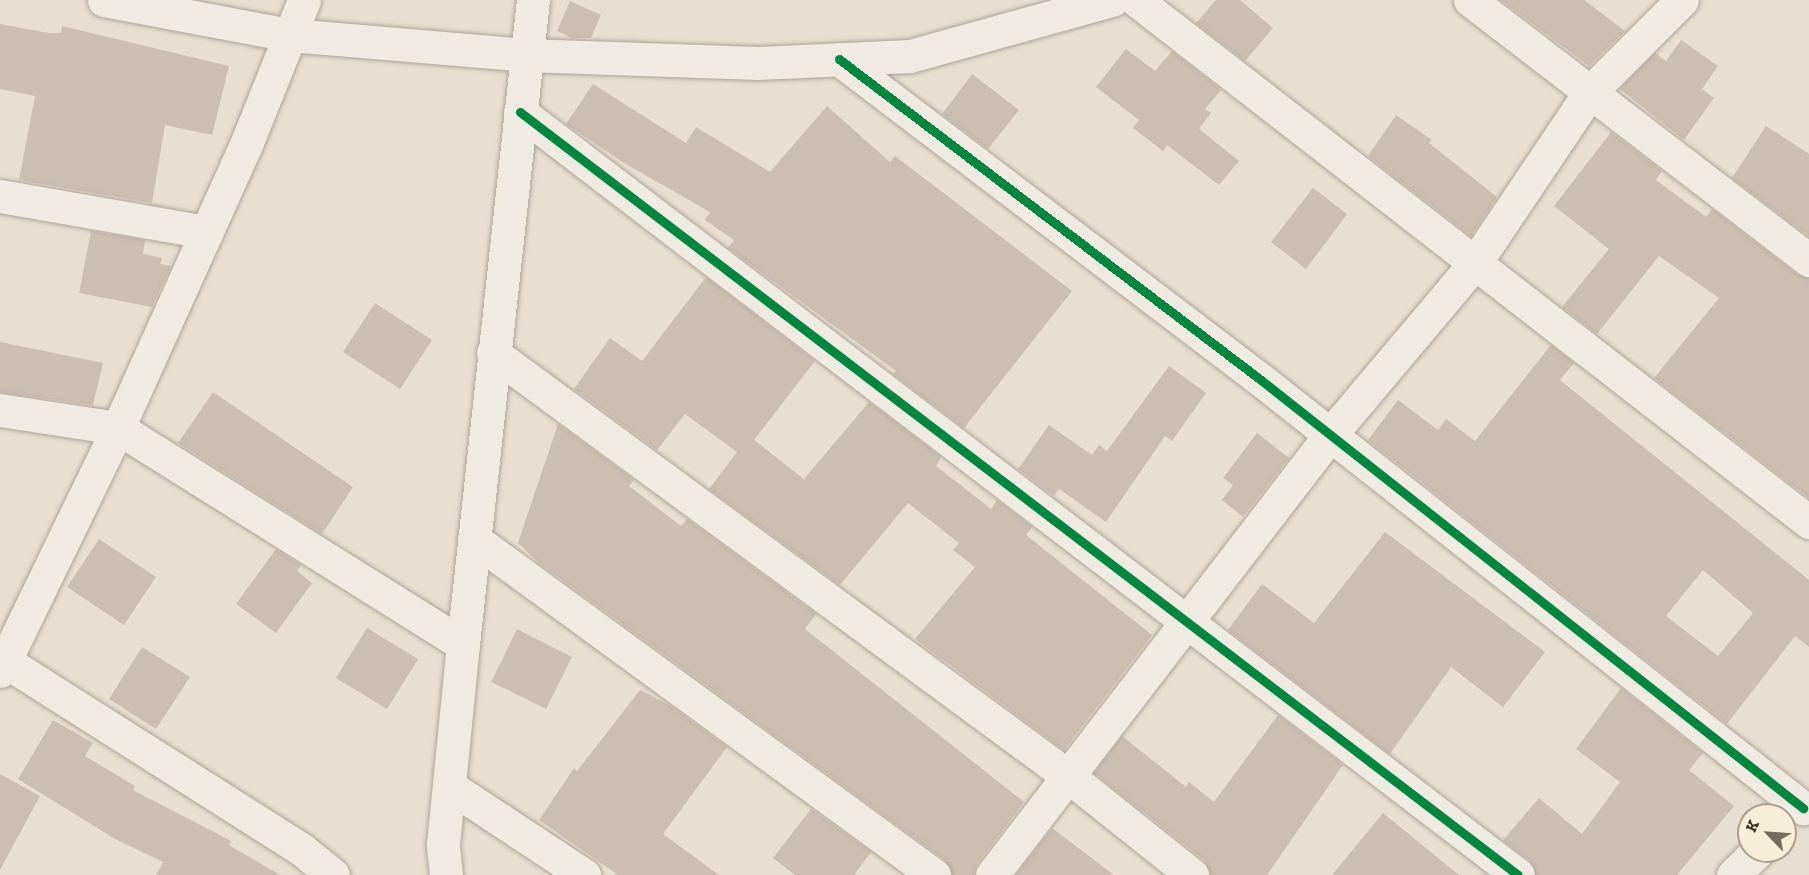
<!DOCTYPE html>
<style>
body{margin:0}
#map{position:relative;width:1809px;height:875px;overflow:hidden;background:#e7e0d1;font-family:"Zilla Slab",serif}
div>[style]{position:absolute}
[style*='--x']{left:calc(var(--x)*1px);top:calc(var(--y)*1px);width:calc(var(--w)*1px);rotate:calc(var(--a)*1deg)}
.building>*{inset:0;background:#cbbfb2}
.roads{filter:drop-shadow(0 0 2px #ada599) drop-shadow(0 0 2px #ada599)}
.minor>*{height:33px;margin:-16.5px;padding:0 16.5px;transform-origin:16.5px;border-radius:16.5px;background:#efebe3}
.cycleway>*{height:9px;margin:-4.5px;padding:0 4.5px;transform-origin:4.5px;border-radius:4.5px;background:#00873e}
span{translate:-50% -50%;white-space:nowrap;text-align:center;line-height:1.15;-webkit-text-stroke:4.5px #f7eed8;paint-order:stroke}
.north{position:absolute;left:1737px;top:803px;width:60px;height:60px;box-sizing:border-box;background:#f7eed8;border:2px solid #ada18e;border-radius:50%;rotate:295deg;font-size:16px;font-weight:700;line-height:24px;text-align:center;color:#3d2e20}
.north::after{content:'';display:block;margin:auto;width:21px;height:27px;background:#786c5e;clip-path:polygon(50% 0,100% 100%,50% 72%,0 100%)}
</style>
<div id="map">
<div class="building">
<i style="clip-path:polygon(1216px 0,1240px 0,1273px 28px,1245px 61px,1196px 23px)"></i>
<i style="clip-path:polygon(1501px 0,1584px 0,1625px 31px,1589px 66px)"></i>
<i style="clip-path:polygon(570px 1px,601px 15px,591px 38px,572px 38px,557px 31px)"></i>
<i style="clip-path:polygon(0 24px,49px 33px,61px 33px,62px 26px,229px 66px,212px 135px,165px 125px,152px 203px,19px 180px,35px 96px,0 89px)"></i>
<i style="clip-path:polygon(1681px 40px,1718px 66px,1702px 89px,1714px 98px,1684px 140px,1620px 89px,1655px 53px,1666px 61px)"></i>
<i style="clip-path:polygon(1126px 49px,1155px 71px,1172px 51px,1221px 90px,1205px 109px,1211px 113px,1199px 129px,1239px 161px,1219px 185px,1167px 145px,1163px 151px,1133px 128px,1139px 120px,1096px 87px)"></i>
<i style="clip-path:polygon(972px 74px,1019px 110px,988px 149px,942px 114px)"></i>
<i style="clip-path:polygon(593px 84px,686px 143px,696px 127px,770px 172px,827px 106px,890px 162px,895px 156px,1072px 291px,964px 428px,893px 374px,896px 371px,728px 248px,734px 240px,705px 220px,710px 212px,624px 163px,566px 124px)"></i>
<i style="clip-path:polygon(1396px 115px,1432px 140px,1429px 143px,1497px 197px,1471px 236px,1368px 156px)"></i>
<i style="clip-path:polygon(1766px 126px,1809px 154px,1809px 236px,1732px 178px)"></i>
<i style="clip-path:polygon(1611px 132px,1662px 171px,1656px 180px,1706px 217px,1712px 209px,1798px 275px,1809px 278px,1809px 498px,1654px 378px,1719px 298px,1659px 256px,1597px 334px,1562px 307px,1609px 249px,1554px 206px)"></i>
<i style="clip-path:polygon(1313px 188px,1347px 214px,1306px 269px,1271px 242px)"></i>
<i style="clip-path:polygon(91px 231px,145px 240px,143px 254px,162px 258px,160px 264px,171px 266px,152px 307px,79px 293px)"></i>
<i style="clip-path:polygon(706px 277px,815px 361px,754px 440px,804px 479px,869px 402px,941px 457px,936px 466px,991px 509px,997px 500px,1032px 527px,1026px 535px,1152px 635px,1064px 750px,915px 639px,975px 567px,953px 550px,959px 543px,908px 503px,840px 585px,709px 489px,737px 452px,685px 414px,657px 450px,574px 389px,610px 338px,642px 361px)"></i>
<i style="clip-path:polygon(375px 303px,432px 340px,400px 389px,343px 352px)"></i>
<i style="clip-path:polygon(0 342px,103px 363px,93px 405px,0 392px)"></i>
<i style="clip-path:polygon(evenodd,1551px 345px,1574px 363px,1560px 380px,1809px 580px,1809px 647px,1795px 636px,1727px 724px,1368px 440px,1398px 400px,1438px 430px,1446px 419px,1475px 441px,1551px 345px,1703px 570px,1753px 613px,1718px 656px,1666px 616px,1703px 570px)"></i>
<i style="clip-path:polygon(1169px 366px,1206px 393px,1172px 441px,1165px 436px,1106px 522px,1059px 489px,1054px 496px,1018px 469px,1049px 425px,1092px 455px,1099px 445px,1107px 451px)"></i>
<i style="clip-path:polygon(213px 392px,353px 487px,322px 534px,178px 443px)"></i>
<i style="clip-path:polygon(558px 424px,634px 480px,629px 486px,681px 526px,687px 519px,816px 614px,805px 629px,1024px 802px,977px 864px,974px 875px,952px 875px,945px 860px,539px 563px,518px 543px)"></i>
<i style="clip-path:polygon(1257px 433px,1289px 458px,1243px 517px,1222px 500px,1233px 485px,1223px 478px)"></i>
<i style="clip-path:polygon(1385px 532px,1545px 652px,1503px 707px,1451px 667px,1390px 754px,1228px 630px,1262px 584px,1314px 623px)"></i>
<i style="clip-path:polygon(99px 539px,156px 577px,124px 625px,67px 587px)"></i>
<i style="clip-path:polygon(276px 549px,301px 565px,297px 571px,312px 583px,276px 633px,236px 604px)"></i>
<i style="clip-path:polygon(367px 628px,418px 659px,387px 709px,336px 678px)"></i>
<i style="clip-path:polygon(517px 629px,572px 657px,546px 709px,491px 682px)"></i>
<i style="clip-path:polygon(142px 647px,190px 677px,156px 729px,109px 699px)"></i>
<i style="clip-path:polygon(1621px 688px,1703px 753px,1689px 770px,1734px 806px,1677px 875px,1536px 875px,1530px 861px,1503px 840px,1539px 798px,1582px 834px,1620px 782px,1576px 749px)"></i>
<i style="clip-path:polygon(640px 690px,669px 705px,727px 747px,663px 834px,719px 875px,618px 875px,539px 820px,574px 768px,577px 771px)"></i>
<i style="clip-path:polygon(1278px 715px,1343px 765px,1267px 875px,1210px 875px,1204px 860px,1094px 773px,1122px 736px,1186px 787px,1189px 782px,1214px 802px)"></i>
<i style="clip-path:polygon(53px 720px,93px 743px,85px 756px,135px 786px,133px 790px,231px 841px,229px 845px,280px 875px,156px 875px,163px 862px,115px 839px,18px 779px)"></i>
<i style="clip-path:polygon(0 774px,40px 796px,0 870px)"></i>
<i style="clip-path:polygon(811px 809px,871px 852px,854px 875px,795px 875px,773px 858px)"></i>
<i style="clip-path:polygon(1383px 813px,1459px 875px,1332px 875px)"></i>
<i style="clip-path:polygon(1052px 828px,1114px 875px,1016px 875px)"></i>
</div>
<div class="roads">
<div class="minor">
<i style="--x:104;--y:0;--w:189;--a:10.7"></i>
<i style="--x:290;--y:35;--w:237;--a:4.8"></i>
<i style="--x:526;--y:55;--w:232;--a:2"></i>
<i style="--x:758;--y:63;--w:152;--a:-2.6"></i>
<i style="--x:910;--y:56;--w:210;--a:-15.5"></i>
<i style="--x:1136;--y:0;--w:852;--a:37.8"></i>
<i style="--x:1470;--y:0;--w:427;--a:37.5"></i>
<i style="--x:839;--y:59;--w:530;--a:37.26"></i>
<i style="--x:1261;--y:380;--w:691;--a:38.3"></i>
<i style="--x:520;--y:112;--w:1256;--a:37.4"></i>
<i style="--x:0;--y:196;--w:210;--a:9.9"></i>
<i style="--x:493;--y:353;--w:714;--a:36.34"></i>
<i style="--x:1068;--y:776;--w:159;--a:38.6"></i>
<i style="--x:0;--y:410;--w:119;--a:8.7"></i>
<i style="--x:118;--y:428;--w:407;--a:32.1"></i>
<i style="--x:474;--y:539;--w:570;--a:36.15"></i>
<i style="--x:0;--y:658;--w:356;--a:32.4"></i>
<i style="--x:301;--y:849;--w:41;--a:39.1"></i>
<i style="--x:0;--y:671;--w:270;--a:-64.1"></i>
<i style="--x:118;--y:428;--w:308;--a:-65.7"></i>
<i style="--x:245;--y:147;--w:158;--a:-68.1"></i>
<i style="--x:449;--y:786;--w:162;--a:33.4"></i>
<i style="--x:446;--y:875;--w:31;--a:-96"></i>
<i style="--x:443;--y:844;--w:201;--a:-84.3"></i>
<i style="--x:463;--y:644;--w:648;--a:-83.8"></i>
<i style="--x:992;--y:875;--w:555;--a:-52.47"></i>
<i style="--x:1330;--y:435;--w:225;--a:-49.9"></i>
<i style="--x:1475;--y:263;--w:206;--a:-56.1"></i>
<i style="--x:1590;--y:92;--w:130;--a:-45"></i>
<i style="--x:1733;--y:875;--w:35;--a:-44"></i>
</div>
</div>
<div class="cycleway">
<i style="--x:839;--y:59;--w:530;--a:37.26"></i>
<i style="--x:1261;--y:380;--w:691;--a:38.3"></i>
<i style="--x:520;--y:112;--w:1256;--a:37.4"></i>
</div>
<div class="north">K</div>
</div>
